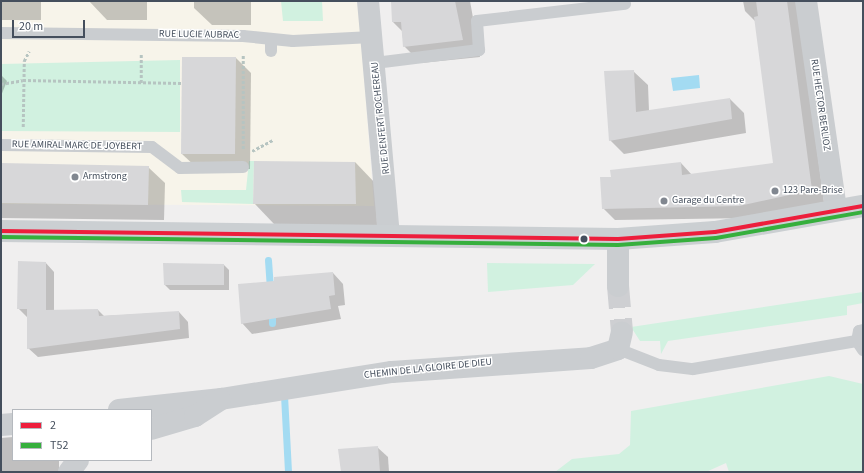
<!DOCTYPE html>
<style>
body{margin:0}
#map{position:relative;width:864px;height:473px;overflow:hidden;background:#f0efef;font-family:"Source Sans 3",sans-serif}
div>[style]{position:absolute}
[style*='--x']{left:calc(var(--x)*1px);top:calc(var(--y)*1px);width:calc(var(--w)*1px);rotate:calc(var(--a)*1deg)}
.commercial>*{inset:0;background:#f7f4ea}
.green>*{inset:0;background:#d1f1e0}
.water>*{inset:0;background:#a3dbf2}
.shadow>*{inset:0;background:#0003}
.stream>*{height:7px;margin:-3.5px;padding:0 3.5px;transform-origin:3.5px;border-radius:3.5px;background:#a3dbf2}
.building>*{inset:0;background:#d7d7d9}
.street-tunnel>*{height:22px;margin-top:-11px;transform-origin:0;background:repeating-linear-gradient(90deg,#cecfd2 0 22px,transparent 0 33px)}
.path>*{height:2.5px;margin-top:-1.25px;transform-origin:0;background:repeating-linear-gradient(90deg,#b6c4c1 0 3px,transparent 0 5px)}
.lane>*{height:12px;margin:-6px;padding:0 6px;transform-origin:6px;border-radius:6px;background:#cacdd0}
.street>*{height:22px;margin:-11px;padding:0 11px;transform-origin:11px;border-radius:11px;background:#cacdd0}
.secondary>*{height:22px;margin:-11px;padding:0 11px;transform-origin:11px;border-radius:11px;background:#cbcfd2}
.bus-1>*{height:4px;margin:-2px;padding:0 2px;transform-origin:2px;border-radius:2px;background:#ed1e3c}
.bus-2>*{height:4px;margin:-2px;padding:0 2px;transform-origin:2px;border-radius:2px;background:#36af3d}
.dots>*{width:11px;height:11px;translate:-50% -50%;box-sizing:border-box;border:2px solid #fff;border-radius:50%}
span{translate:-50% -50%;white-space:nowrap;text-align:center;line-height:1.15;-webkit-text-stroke:3px #fff;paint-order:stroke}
.street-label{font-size:10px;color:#454f5d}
.poi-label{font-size:10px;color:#454f5d}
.left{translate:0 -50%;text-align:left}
.frame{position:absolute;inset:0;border:2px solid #454f5d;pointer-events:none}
.legend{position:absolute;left:12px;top:409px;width:140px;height:52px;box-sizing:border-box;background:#fff;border:1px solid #b5b9be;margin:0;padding:5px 7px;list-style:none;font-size:12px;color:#454f5d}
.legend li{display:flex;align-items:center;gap:8px;height:20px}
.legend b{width:20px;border:1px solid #b5b9be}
.scale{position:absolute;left:12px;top:20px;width:73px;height:18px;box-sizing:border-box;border:2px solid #454f5d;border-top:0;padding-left:5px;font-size:12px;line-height:14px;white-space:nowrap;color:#454f5d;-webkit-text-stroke:3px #fff;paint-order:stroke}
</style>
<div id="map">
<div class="commercial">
<i style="clip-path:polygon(1px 1px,358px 1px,374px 206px,1px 204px)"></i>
</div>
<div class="green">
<i style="clip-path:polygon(281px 1px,322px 1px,323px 21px,283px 21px)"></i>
<i style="clip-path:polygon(180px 60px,180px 132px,1px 131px,1px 64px)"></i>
<i style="clip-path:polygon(249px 161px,254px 161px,253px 204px,182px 202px,181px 190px,246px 190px)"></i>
<i style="clip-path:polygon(487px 263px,595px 264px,573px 285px,488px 292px)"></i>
<i style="clip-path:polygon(863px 292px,863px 303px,847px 306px,847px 315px,668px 341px,661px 354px,660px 341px,640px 341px,631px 327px)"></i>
<i style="clip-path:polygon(829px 376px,863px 384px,863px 472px,729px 472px,726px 463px,706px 472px,555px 472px,572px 459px,619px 454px,630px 445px,631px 411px)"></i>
</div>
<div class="water">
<i style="clip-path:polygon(699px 75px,700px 88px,673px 91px,671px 78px)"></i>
</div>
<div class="shadow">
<i style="clip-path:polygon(1px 1px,41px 1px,41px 20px,2px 20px)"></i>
<i style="clip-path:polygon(89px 1px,147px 1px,147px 20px,107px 20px)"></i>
<i style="clip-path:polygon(194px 1px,251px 1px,251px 25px,212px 25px,194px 8px)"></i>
<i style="clip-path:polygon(392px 1px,470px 1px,480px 57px,421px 63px,404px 46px,402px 31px,393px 22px)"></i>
<i style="clip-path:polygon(743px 1px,797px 1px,824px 202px,751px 218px,615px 220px,603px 208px,612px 178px,681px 163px,692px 175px,774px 164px,756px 22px,745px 11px)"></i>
<i style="clip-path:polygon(236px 58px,251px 73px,250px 169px,197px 168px,182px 154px)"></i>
<i style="clip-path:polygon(633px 71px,648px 85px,649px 111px,730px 99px,744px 113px,746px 133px,624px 154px,610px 140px)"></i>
<i style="clip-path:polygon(1px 75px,7px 81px,1px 96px)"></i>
<i style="clip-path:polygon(355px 162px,376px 184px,377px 225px,275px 225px,254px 203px)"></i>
<i style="clip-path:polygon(1px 164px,148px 167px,165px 183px,164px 220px,1px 218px)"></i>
<i style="clip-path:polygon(45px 262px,54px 272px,54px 311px,98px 310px,104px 316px,179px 312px,188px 322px,189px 338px,38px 357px,28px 348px,28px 318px,18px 308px)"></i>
<i style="clip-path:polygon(224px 265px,229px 270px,229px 290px,170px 290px,165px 285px)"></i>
<i style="clip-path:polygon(333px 273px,343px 284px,345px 305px,338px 306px,341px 319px,252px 334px,242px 323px,275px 282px)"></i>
<i style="clip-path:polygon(13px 437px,13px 460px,59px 460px,59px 472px,1px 472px,1px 438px)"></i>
<i style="clip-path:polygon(377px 447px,388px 457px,389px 472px,342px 472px)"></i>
</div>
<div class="stream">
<i style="--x:268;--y:260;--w:31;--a:86"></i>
<i style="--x:272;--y:309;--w:14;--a:90"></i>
<i style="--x:284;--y:395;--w:77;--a:87"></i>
</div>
<div class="building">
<i style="clip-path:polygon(391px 1px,455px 1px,463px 40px,403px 47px,401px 22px,392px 22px)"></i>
<i style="clip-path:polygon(756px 1px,787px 1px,812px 190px,739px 206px,602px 209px,600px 177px,611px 177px,610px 170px,681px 162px,682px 175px,773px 163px,754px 17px,758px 16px)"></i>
<i style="clip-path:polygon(182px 57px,236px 57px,235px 154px,181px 154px)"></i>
<i style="clip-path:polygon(634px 70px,636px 112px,730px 98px,732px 119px,609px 141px,604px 71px)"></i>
<i style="clip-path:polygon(254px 161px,355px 162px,356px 204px,253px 204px)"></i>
<i style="clip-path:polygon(1px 163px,149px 166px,148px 205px,1px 203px)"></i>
<i style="clip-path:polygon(18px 261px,46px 262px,46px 310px,98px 309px,99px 316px,179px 311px,180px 329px,27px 349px,27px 309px,17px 309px)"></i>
<i style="clip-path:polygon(163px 263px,224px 264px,224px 285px,164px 285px)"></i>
<i style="clip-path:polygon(333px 272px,335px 295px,329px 296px,331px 309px,241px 324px,238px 284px,274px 281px,274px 277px)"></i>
<i style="clip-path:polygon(378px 446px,380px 472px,341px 472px,338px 449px)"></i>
</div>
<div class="street-tunnel">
<i style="--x:618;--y:286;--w:46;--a:85"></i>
</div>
<div class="path">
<i style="--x:141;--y:83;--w:30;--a:-90"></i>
<i style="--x:1;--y:84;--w:22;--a:-10"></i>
<i style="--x:23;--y:80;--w:158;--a:1.1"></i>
<i style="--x:23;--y:127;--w:66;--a:-89.1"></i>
<i style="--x:24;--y:61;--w:11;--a:-63"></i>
<i style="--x:243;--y:149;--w:95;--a:-90"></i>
<i style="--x:252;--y:151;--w:24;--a:-28"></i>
</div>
<div class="lane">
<i style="--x:1;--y:33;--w:242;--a:0.7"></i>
<i style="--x:243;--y:36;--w:50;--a:5.7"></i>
<i style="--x:293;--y:41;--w:79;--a:-2.9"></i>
<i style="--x:271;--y:39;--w:12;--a:90"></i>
<i style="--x:375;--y:63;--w:105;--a:-7.1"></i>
<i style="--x:479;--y:50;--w:29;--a:-94"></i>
<i style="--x:477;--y:21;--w:149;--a:-6.6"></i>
<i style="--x:1;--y:145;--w:151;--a:0.8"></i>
<i style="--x:152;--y:147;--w:35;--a:37"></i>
<i style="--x:180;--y:168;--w:63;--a:-0.9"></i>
<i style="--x:863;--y:330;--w:4;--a:166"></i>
<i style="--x:859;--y:331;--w:10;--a:101"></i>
<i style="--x:857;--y:341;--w:11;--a:56"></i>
<i style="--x:618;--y:349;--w:44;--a:21.3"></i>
<i style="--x:659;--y:365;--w:34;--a:7"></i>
<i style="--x:693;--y:369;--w:166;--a:-9.7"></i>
</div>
<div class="street">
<i style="--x:368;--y:1;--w:235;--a:84.9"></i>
<i style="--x:806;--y:1;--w:210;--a:81.8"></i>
<i style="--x:618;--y:239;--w:47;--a:90"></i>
<i style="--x:119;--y:410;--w:103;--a:-6.2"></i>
<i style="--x:221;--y:399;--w:173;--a:-9"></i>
<i style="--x:392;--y:372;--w:199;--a:-4"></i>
<i style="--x:591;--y:358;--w:28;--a:-18"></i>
<i style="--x:618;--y:349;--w:17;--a:-77"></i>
<i style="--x:1;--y:425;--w:12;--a:-5"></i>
<i style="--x:151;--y:429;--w:46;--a:-16.5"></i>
<i style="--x:195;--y:416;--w:30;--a:-33"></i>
<i style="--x:69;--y:472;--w:15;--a:-53"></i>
</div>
<div class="secondary">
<i style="--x:1;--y:231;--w:617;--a:0.74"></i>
<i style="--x:618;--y:239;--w:97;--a:-4.1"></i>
<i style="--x:715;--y:232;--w:150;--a:-10"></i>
</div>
<div class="bus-1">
<i style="--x:1;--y:231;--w:617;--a:0.74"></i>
<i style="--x:618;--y:239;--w:97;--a:-4.1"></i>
<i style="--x:715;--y:232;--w:150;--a:-10"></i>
</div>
<div class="bus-2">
<i style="--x:1;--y:237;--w:617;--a:0.74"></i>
<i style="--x:618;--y:245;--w:98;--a:-4.1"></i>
<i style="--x:716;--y:238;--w:149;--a:-10"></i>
</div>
<div class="dots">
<i style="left:75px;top:177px;background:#818790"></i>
<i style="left:775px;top:191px;background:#818790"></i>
<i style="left:664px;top:201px;background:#818790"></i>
<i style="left:584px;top:239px;background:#454f5d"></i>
</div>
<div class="street-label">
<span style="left:199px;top:35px;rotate:1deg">RUE LUCIE AUBRAC</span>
<span style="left:820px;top:105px;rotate:82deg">RUE HECTOR BERLIOZ</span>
<span style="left:381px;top:118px;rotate:-96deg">RUE DENFERT ROCHEREAU</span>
<span style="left:77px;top:146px;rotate:1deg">RUE AMIRAL MARC DE JOYBERT</span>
<span style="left:428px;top:369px;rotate:-6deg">CHEMIN DE LA GLOIRE DE DIEU</span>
</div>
<div class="poi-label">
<span class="left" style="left:83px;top:177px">Armstrong</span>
<span class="left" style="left:783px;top:191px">123 Pare-Brise</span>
<span class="left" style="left:672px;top:201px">Garage du Centre</span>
</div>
<div class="frame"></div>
<ul class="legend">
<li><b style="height:5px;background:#ed1e3c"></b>2</li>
<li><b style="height:5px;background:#36af3d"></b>T52</li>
</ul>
<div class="scale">20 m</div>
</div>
